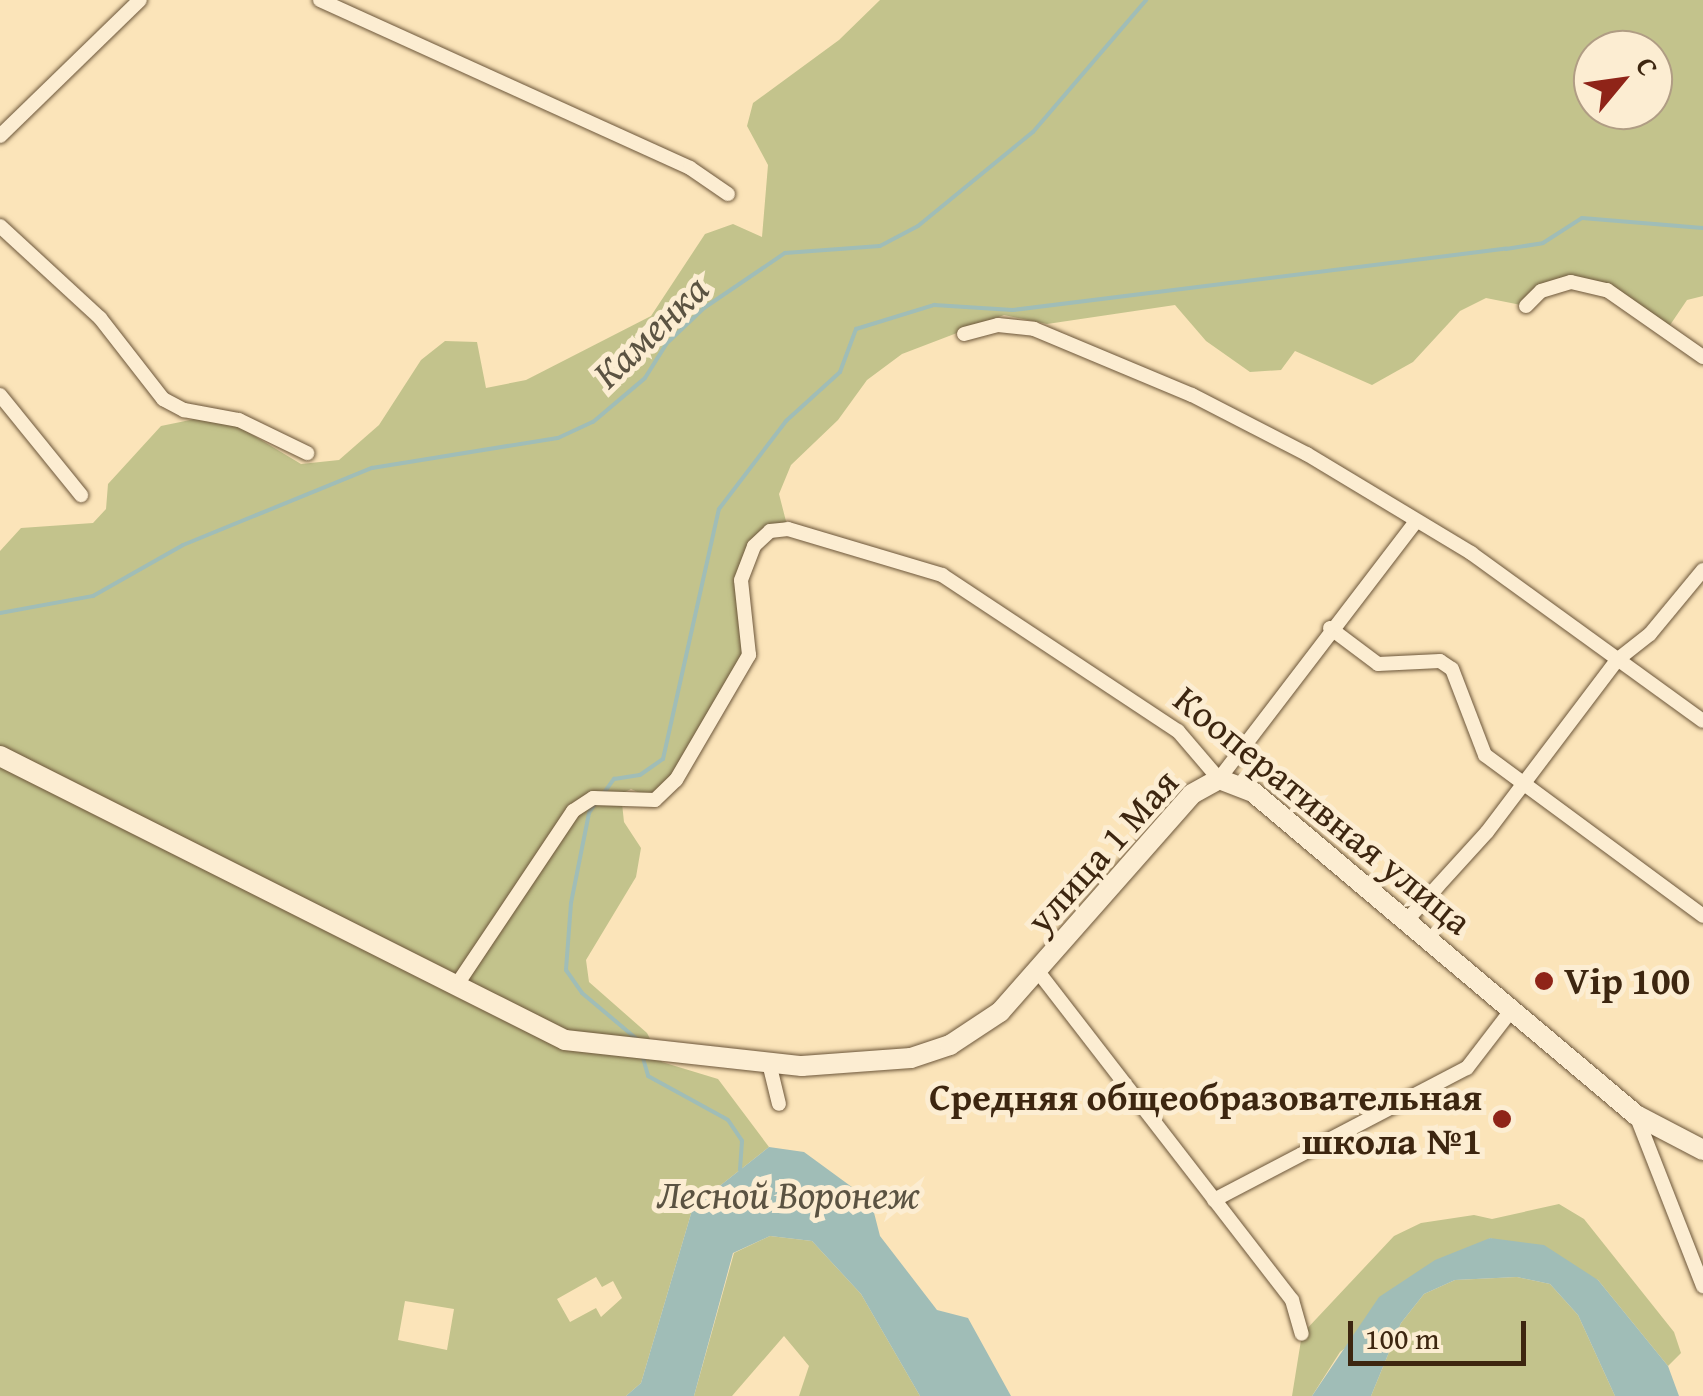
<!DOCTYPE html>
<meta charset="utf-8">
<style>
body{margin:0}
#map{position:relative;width:1703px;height:1396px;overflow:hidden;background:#fbe4b9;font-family:"Gentium Book Plus",serif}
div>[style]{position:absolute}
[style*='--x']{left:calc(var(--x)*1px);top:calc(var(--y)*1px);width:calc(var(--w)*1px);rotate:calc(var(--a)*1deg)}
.green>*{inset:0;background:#c3c38c}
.water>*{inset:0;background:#a0bdb7}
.stream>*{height:4px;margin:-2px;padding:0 2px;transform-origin:2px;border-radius:2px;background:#a0bdb7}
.roads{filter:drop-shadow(0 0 2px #6c563a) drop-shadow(0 0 2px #6c563a)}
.street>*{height:14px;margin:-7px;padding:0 7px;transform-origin:7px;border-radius:7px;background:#fcedd2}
.secondary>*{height:20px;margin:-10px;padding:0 10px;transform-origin:10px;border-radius:10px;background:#fcedd2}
.dots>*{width:28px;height:28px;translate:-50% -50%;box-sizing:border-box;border:5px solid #fcedd2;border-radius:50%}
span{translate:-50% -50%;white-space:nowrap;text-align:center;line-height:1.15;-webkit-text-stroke:10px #fcedd2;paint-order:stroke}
.street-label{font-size:38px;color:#3d2610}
.poi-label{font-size:38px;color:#3d2610;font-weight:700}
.left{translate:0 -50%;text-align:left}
.right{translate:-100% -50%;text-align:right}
.water-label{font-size:40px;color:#5b5342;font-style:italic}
.north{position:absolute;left:1573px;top:30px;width:100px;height:100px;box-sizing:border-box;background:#fcedd2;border:2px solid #b09d84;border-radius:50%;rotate:61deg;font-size:28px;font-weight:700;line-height:40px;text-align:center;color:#3d2610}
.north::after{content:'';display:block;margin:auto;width:35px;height:45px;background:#8f2418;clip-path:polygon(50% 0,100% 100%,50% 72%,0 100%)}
.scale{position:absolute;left:1348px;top:1321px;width:178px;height:45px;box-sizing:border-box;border:5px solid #3d2610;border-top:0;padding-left:12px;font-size:30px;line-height:35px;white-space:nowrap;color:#3d2610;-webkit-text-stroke:8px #fcedd2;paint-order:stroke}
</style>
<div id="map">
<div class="green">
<i style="clip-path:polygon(evenodd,880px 0,1703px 0,1703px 296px,1687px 300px,1668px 328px,1607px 290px,1572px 282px,1526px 306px,1486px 298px,1460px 311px,1413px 362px,1372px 385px,1295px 351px,1281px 370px,1250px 372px,1206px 341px,1175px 305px,1047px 324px,1004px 315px,902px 354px,867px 380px,838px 420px,791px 465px,779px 494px,788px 529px,770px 531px,746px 564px,749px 655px,655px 800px,631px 789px,621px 794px,624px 822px,641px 848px,636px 877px,586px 960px,589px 982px,647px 1033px,662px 1062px,718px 1079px,769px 1147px,693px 1207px,641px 1383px,626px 1396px,0 1396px,0 551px,21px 528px,93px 523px,106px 509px,108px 484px,161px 426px,195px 419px,236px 425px,301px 464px,339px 460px,379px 425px,421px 360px,445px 341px,477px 342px,486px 388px,526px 380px,651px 316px,705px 234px,733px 224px,762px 237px,768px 165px,747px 126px,753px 103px,839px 40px,880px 0,1593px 50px,1653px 50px,1653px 110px,1593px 110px,1593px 50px,880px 0,596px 1277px,602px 1287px,613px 1281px,622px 1298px,601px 1317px,596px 1308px,570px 1322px,557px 1299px,596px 1277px,880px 0,405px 1301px,454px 1309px,447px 1350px,398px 1340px,405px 1301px)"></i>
<i style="clip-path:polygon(1559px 1204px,1584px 1219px,1674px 1332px,1681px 1353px,1668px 1366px,1598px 1280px,1490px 1238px,1340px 1352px,1312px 1396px,1292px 1396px,1302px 1334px,1394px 1236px,1421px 1223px,1474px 1215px,1492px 1219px)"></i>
<i style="clip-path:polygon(770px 1236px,812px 1241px,861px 1294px,920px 1396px,799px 1396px,809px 1366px,784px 1336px,732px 1396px,694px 1396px,734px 1253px)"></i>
<i style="clip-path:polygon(1517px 1277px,1550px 1284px,1578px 1315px,1615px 1396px,1371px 1396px,1401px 1323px,1424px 1294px,1455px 1280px)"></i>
</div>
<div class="water">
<i style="clip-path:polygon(769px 1147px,804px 1152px,871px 1201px,880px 1236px,937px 1310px,968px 1318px,1011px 1396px,920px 1396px,861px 1294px,812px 1241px,770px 1236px,733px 1253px,694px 1396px,626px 1396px,641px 1383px,693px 1207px)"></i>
<i style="clip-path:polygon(1490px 1238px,1544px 1245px,1598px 1280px,1668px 1366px,1679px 1396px,1615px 1396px,1578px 1315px,1550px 1284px,1517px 1277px,1455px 1280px,1424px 1294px,1401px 1323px,1371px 1396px,1312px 1396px,1379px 1297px,1435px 1260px)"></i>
</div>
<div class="stream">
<i style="--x:0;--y:613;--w:95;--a:-10.4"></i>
<i style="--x:93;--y:596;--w:103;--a:-29.5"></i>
<i style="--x:183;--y:545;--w:204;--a:-22.2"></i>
<i style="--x:372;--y:468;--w:188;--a:-9.2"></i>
<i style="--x:558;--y:438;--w:38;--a:-25"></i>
<i style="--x:593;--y:422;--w:68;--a:-40.2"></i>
<i style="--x:645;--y:378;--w:40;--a:-58"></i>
<i style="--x:666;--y:344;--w:52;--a:-43.5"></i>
<i style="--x:704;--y:308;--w:98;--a:-34.2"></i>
<i style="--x:785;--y:253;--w:95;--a:-4.2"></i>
<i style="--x:880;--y:246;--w:43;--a:-27.8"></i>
<i style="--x:918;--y:226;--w:149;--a:-39.3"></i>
<i style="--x:1033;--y:132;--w:174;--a:-49.4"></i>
<i style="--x:603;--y:794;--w:19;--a:-54"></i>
<i style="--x:614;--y:779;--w:26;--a:-9"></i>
<i style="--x:640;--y:775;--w:28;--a:-35"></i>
<i style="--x:663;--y:759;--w:256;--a:-77.4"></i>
<i style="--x:719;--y:509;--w:111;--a:-52.7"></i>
<i style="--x:786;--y:421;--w:73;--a:-42.2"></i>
<i style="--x:840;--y:372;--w:46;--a:-69.6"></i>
<i style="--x:856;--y:329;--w:82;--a:-17.1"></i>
<i style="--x:934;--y:305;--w:79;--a:3.6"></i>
<i style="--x:1013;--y:310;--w:497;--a:-7.1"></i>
<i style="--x:1506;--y:249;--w:37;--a:-9"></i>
<i style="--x:1543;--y:243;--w:46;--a:-32.7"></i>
<i style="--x:1582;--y:218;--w:121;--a:4.7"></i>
<i style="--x:597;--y:801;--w:14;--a:124"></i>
<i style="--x:589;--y:813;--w:92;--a:101.3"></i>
<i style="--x:571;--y:903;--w:67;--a:94.3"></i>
<i style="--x:566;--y:970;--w:28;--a:55"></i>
<i style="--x:582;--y:993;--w:73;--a:40"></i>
<i style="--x:643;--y:1058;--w:19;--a:74"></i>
<i style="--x:648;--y:1076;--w:91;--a:28.8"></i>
<i style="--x:728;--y:1120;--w:25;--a:56"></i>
<i style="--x:742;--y:1141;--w:29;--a:94"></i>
</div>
<div class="roads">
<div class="street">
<i style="--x:320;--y:0;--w:406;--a:24.4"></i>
<i style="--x:690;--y:168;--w:46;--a:34.4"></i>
<i style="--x:0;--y:136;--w:195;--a:-44.2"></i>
<i style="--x:0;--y:226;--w:136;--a:42.6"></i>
<i style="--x:100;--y:318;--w:103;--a:52.1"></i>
<i style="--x:163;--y:399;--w:24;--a:28"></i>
<i style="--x:184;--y:410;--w:56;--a:10.3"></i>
<i style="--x:239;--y:420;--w:76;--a:25.9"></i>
<i style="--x:1526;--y:306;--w:21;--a:-45"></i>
<i style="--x:1541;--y:291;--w:31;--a:-17"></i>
<i style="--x:1571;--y:282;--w:37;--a:13"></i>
<i style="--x:1607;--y:290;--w:117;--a:34.9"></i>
<i style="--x:964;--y:334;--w:35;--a:-15"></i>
<i style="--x:998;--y:325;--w:36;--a:6"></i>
<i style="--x:1034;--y:329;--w:171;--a:22.7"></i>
<i style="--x:1192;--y:395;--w:129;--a:27.2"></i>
<i style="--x:1307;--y:454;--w:192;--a:31.1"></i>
<i style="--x:1471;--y:553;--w:286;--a:35.9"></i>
<i style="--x:0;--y:395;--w:129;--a:51"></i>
<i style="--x:1330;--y:628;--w:60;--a:36.9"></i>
<i style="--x:1378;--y:664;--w:62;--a:-2.8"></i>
<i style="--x:1440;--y:661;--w:14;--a:34"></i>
<i style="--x:1452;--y:669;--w:92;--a:69"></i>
<i style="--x:1485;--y:755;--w:271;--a:36.4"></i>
<i style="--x:1219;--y:779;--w:321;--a:-52.6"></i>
<i style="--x:1406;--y:921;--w:120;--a:-47.7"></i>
<i style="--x:1487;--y:832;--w:216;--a:-52.9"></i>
<i style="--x:1617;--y:660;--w:42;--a:-38.2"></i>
<i style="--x:1650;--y:634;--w:83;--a:-50.4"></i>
<i style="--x:1040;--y:974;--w:412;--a:52.3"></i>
<i style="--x:1292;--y:1300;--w:35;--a:74"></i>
<i style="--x:458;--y:983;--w:207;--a:-56.2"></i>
<i style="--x:573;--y:811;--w:24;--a:-33"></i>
<i style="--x:593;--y:798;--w:62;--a:1.8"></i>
<i style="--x:655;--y:800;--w:29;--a:-44"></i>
<i style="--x:676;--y:780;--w:145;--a:-59.7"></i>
<i style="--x:749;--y:655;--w:75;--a:-96.1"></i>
<i style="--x:741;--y:580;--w:36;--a:-69"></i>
<i style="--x:754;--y:546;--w:22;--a:-43"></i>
<i style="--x:770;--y:531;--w:18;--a:-6"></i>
<i style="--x:788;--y:529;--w:161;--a:16.6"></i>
<i style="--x:942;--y:575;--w:283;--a:33.5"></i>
<i style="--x:1178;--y:731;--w:63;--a:49.5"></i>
<i style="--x:769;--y:1063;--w:42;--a:76.3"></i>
<i style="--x:1636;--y:1115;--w:184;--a:68.6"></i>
<i style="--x:1214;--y:1200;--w:285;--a:-27.6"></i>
<i style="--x:1467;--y:1068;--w:71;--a:-52.5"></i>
</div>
<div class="secondary">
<i style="--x:0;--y:756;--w:632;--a:26.69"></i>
<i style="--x:565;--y:1040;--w:238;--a:6.3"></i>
<i style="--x:802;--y:1066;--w:109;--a:-4.2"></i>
<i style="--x:911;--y:1058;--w:41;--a:-18.4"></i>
<i style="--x:950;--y:1045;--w:60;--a:-33.4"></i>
<i style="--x:1000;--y:1012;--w:290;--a:-48.6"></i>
<i style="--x:1192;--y:794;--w:31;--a:-29"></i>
<i style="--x:1219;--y:779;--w:36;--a:21"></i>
<i style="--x:1253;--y:792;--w:501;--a:40.14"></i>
<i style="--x:1636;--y:1115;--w:76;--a:27.6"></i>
</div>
</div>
<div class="dots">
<i style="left:1544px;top:981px;background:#8f2418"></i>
<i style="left:1502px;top:1119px;background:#8f2418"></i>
</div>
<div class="street-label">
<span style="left:1323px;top:810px;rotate:39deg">Кооперативная улица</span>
<span style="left:1102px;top:851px;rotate:-48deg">улица 1 Мая</span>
</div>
<div class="poi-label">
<span class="left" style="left:1564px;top:981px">Vip 100</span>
<span class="right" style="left:1482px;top:1119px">Средняя общеобразовательная<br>школа №1</span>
</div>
<div class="water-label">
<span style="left:650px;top:331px;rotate:-44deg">Каменка</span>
<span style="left:788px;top:1194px">Лесной Воронеж</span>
</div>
<div class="north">С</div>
<div class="scale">100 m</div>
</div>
